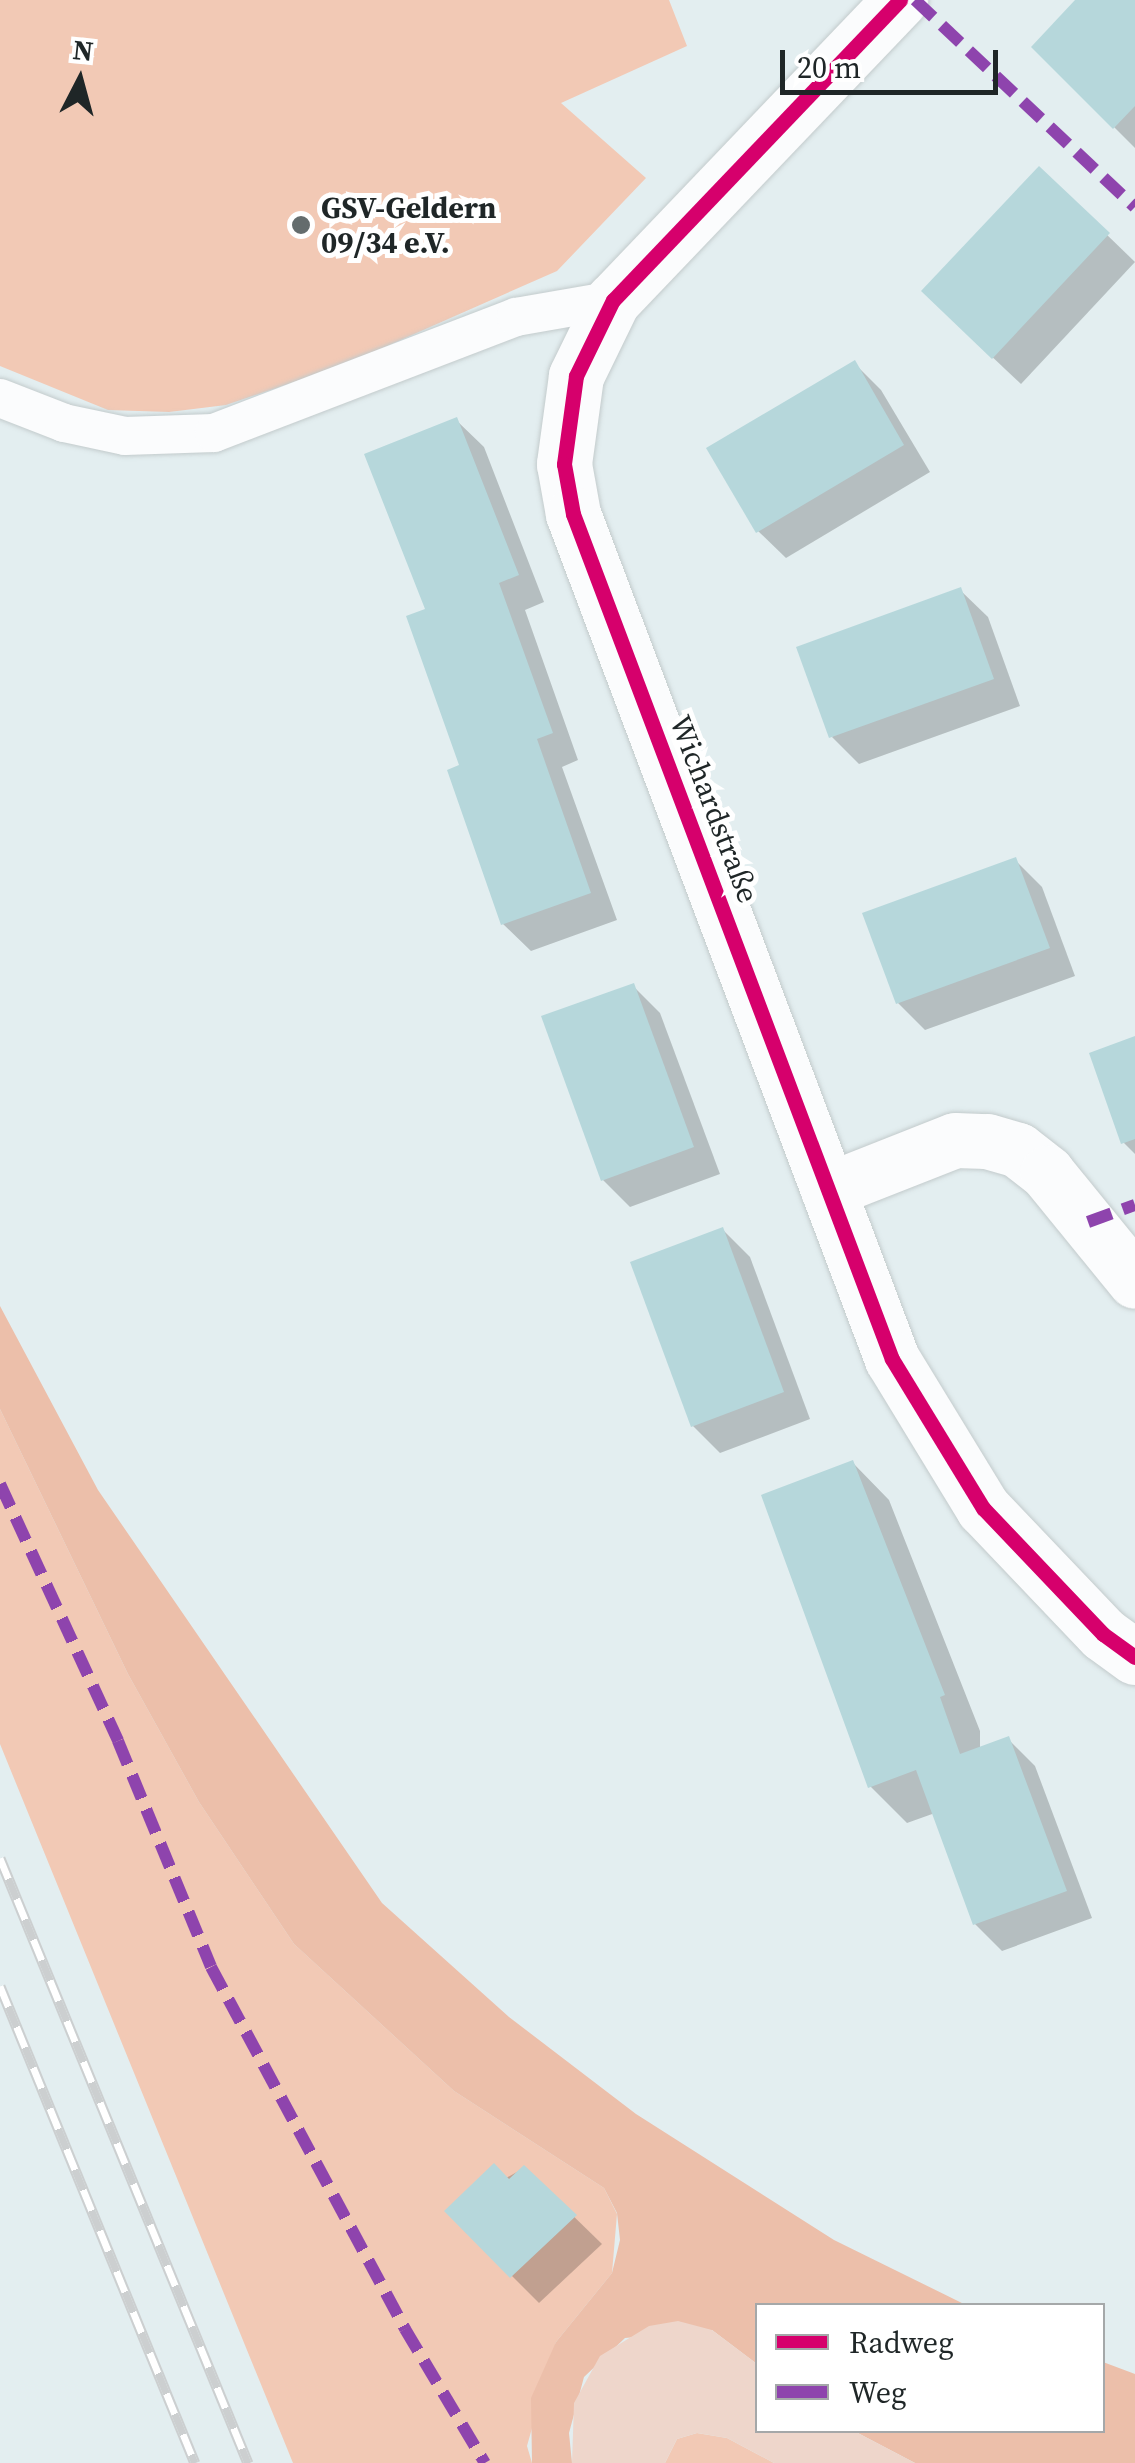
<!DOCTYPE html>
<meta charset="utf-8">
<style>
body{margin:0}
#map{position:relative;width:1135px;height:2463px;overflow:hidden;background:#e3eef0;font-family:"Source Serif 4",serif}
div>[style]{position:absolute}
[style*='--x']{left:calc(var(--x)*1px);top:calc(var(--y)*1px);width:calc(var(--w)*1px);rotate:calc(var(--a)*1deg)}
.green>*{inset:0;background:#f2c9b5}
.forest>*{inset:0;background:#ecbfaa}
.water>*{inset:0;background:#eed6cb}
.shadow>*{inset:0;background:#0003}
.building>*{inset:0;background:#b6d7db}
.roads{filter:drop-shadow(0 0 2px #c3cbcc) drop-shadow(0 0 2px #c3cbcc)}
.lane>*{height:38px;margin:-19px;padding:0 19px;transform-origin:19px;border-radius:19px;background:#fbfcfd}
.street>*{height:55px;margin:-27.5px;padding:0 27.5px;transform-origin:27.5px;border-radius:27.5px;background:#fbfcfd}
.rail>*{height:11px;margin-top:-5.5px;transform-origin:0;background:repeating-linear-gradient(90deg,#fff 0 22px,#cccfd0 0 44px);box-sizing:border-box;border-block:2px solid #cccfd0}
.quiet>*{height:12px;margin-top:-6px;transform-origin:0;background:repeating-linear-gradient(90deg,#8e44ad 0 25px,transparent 0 37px)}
.cycleway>*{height:15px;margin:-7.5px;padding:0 7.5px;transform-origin:7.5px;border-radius:7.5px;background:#d6006c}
.dots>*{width:28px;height:28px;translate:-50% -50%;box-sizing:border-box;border:5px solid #fff;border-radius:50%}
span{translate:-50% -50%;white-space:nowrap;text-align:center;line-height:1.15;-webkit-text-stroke:10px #fff;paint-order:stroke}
.poi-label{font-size:30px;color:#1f2627;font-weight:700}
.left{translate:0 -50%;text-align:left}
.street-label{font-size:30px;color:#1f2627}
.legend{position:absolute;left:755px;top:2303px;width:350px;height:130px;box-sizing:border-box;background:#fff;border:2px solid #a5a8a9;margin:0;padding:12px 18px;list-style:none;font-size:30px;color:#1f2627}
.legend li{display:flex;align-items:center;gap:20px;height:50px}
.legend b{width:50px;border:2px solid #a5a8a9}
.north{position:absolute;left:30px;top:30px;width:100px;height:100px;-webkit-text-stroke:8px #fff;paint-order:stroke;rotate:6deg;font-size:28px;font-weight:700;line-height:40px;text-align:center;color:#1f2627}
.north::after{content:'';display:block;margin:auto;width:35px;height:45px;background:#1f2627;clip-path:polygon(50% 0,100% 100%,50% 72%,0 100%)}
.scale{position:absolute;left:780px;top:50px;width:218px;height:45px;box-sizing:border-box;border:5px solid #1f2627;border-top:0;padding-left:12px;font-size:30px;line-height:35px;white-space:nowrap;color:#1f2627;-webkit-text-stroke:8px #fff;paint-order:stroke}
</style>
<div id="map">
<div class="green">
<i style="clip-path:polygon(0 0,669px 0,687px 46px,561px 103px,646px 178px,557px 271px,344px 365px,226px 405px,169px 412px,108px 410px,0 366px)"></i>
<i style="clip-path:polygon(0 1409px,128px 1674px,199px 1802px,294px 1944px,454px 2091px,604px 2188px,617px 2214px,612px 2273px,556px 2342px,527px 2446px,532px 2463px,293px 2463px,0 1744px)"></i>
<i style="clip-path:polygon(697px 2433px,727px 2438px,774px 2463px,665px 2463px,677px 2439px)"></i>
</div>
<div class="forest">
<i style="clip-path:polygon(0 1306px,98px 1490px,382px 1903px,509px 2017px,636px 2114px,834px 2240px,966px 2305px,758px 2306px,757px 2364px,712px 2330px,625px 2338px,584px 2377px,569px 2433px,572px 2463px,532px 2463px,531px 2398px,556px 2342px,612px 2273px,620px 2240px,617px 2213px,604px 2188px,454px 2091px,294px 1944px,199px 1802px,128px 1674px,0 1409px)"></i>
<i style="clip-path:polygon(1103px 2362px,1135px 2374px,1135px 2463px,915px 2463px,854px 2431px,1102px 2430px)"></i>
</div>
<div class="water">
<i style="clip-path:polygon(678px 2321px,712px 2330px,757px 2364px,758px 2430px,854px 2431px,915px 2463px,774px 2463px,727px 2438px,697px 2433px,677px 2439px,665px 2463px,572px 2463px,574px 2403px,600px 2356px,649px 2326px)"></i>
</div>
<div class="shadow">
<i style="clip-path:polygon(1079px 0,1135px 0,1135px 148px,1071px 84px)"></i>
<i style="clip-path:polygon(1039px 169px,1135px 262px,1021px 384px,951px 318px)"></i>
<i style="clip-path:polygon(854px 363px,881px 390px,930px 472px,786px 558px,758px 531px)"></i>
<i style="clip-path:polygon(456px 420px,484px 447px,544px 602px,525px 610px,578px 760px,562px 767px,617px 920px,531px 951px,503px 924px,428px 611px)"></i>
<i style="clip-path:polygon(960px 590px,988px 617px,1020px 706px,859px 764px,832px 737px)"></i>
<i style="clip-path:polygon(1015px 860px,1042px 887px,1075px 976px,925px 1030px,898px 1003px)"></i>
<i style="clip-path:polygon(633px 986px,660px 1013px,720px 1174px,630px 1207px,603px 1180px)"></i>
<i style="clip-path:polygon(1135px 1039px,1135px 1154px,1124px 1143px)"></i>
<i style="clip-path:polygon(723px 1230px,750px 1257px,810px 1419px,720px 1453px,693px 1426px)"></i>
<i style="clip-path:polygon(853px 1463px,889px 1500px,980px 1731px,980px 1749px,1008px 1739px,1035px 1766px,1092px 1918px,1002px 1951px,975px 1924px,935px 1813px,907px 1823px,871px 1787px)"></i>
<i style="clip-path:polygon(524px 2168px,602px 2244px,539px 2303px,447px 2211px)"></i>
</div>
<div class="building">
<i style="clip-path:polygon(1075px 0,1135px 0,1135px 106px,1113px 129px,1031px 47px)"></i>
<i style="clip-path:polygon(1039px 166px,1110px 233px,992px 359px,921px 291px)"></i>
<i style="clip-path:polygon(855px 360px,904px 445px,756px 533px,706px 448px)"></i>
<i style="clip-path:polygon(457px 417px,519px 575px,499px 583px,553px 733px,537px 739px,591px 893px,501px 925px,447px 770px,459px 765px,406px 616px,425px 609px,364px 454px)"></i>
<i style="clip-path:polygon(961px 587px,994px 679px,829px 738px,796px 647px)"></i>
<i style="clip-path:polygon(1016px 857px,1050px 948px,896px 1004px,862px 913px)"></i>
<i style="clip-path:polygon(634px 983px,694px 1147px,601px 1181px,541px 1016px)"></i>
<i style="clip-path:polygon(1135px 1036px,1135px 1139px,1121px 1144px,1089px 1053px)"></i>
<i style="clip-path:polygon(723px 1227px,784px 1392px,691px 1427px,630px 1262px)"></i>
<i style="clip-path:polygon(853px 1460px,945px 1695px,940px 1697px,960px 1754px,1009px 1736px,1067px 1891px,973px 1925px,916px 1770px,868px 1788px,761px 1495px)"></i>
<i style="clip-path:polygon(494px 2163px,509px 2179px,524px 2165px,577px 2215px,510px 2278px,444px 2211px)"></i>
</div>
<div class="roads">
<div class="lane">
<i style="--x:0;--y:398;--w:69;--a:21.3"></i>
<i style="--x:64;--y:423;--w:62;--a:12"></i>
<i style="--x:125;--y:436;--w:89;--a:-1.9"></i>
<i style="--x:214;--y:433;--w:324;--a:-21"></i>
<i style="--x:516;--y:317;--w:98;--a:-9.9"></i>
</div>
<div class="street">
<i style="--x:900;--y:0;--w:415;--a:133.7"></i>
<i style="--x:613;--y:300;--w:85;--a:116"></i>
<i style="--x:576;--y:376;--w:89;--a:97.8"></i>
<i style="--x:564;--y:464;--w:51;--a:79.8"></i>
<i style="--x:573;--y:514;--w:903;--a:69.32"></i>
<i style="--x:892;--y:1359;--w:175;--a:58.6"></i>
<i style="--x:983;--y:1508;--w:174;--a:46.4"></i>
<i style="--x:1103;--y:1634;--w:39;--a:36"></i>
<i style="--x:828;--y:1190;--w:136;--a:-21.5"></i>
<i style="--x:955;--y:1140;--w:32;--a:2"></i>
<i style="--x:987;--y:1141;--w:32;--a:16"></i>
<i style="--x:1018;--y:1150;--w:37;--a:38"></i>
<i style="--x:1047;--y:1173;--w:139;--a:50.8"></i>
</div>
</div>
<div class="rail">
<i style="--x:0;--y:1858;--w:654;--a:67.71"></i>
<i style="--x:0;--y:1986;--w:515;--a:67.77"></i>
</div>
<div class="quiet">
<i style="--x:915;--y:0;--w:302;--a:43.3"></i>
<i style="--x:1088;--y:1222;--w:50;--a:-19.9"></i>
<i style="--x:0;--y:1484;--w:283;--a:65.3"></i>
<i style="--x:118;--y:1741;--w:244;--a:67.6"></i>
<i style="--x:211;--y:1967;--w:411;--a:61.8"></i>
<i style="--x:405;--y:2329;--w:156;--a:59.2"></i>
</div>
<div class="cycleway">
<i style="--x:900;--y:0;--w:415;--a:133.7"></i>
<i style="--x:613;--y:300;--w:85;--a:116"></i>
<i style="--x:576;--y:376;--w:89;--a:97.8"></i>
<i style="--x:564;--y:464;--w:51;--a:79.8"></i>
<i style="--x:573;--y:514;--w:903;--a:69.32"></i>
<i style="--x:892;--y:1359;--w:175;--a:58.6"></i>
<i style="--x:983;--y:1508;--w:174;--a:46.4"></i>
<i style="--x:1103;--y:1634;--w:39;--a:36"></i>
</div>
<div class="dots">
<i style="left:301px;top:225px;background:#646c6d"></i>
</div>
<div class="poi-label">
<span class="left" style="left:321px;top:225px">GSV-Geldern<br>09/34 e.V.</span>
</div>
<div class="street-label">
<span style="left:714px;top:809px;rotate:69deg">Wichardstraße</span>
</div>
<ul class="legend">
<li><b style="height:12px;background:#d6006c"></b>Radweg</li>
<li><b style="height:12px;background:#8e44ad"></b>Weg</li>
</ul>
<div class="north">N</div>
<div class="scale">20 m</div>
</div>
